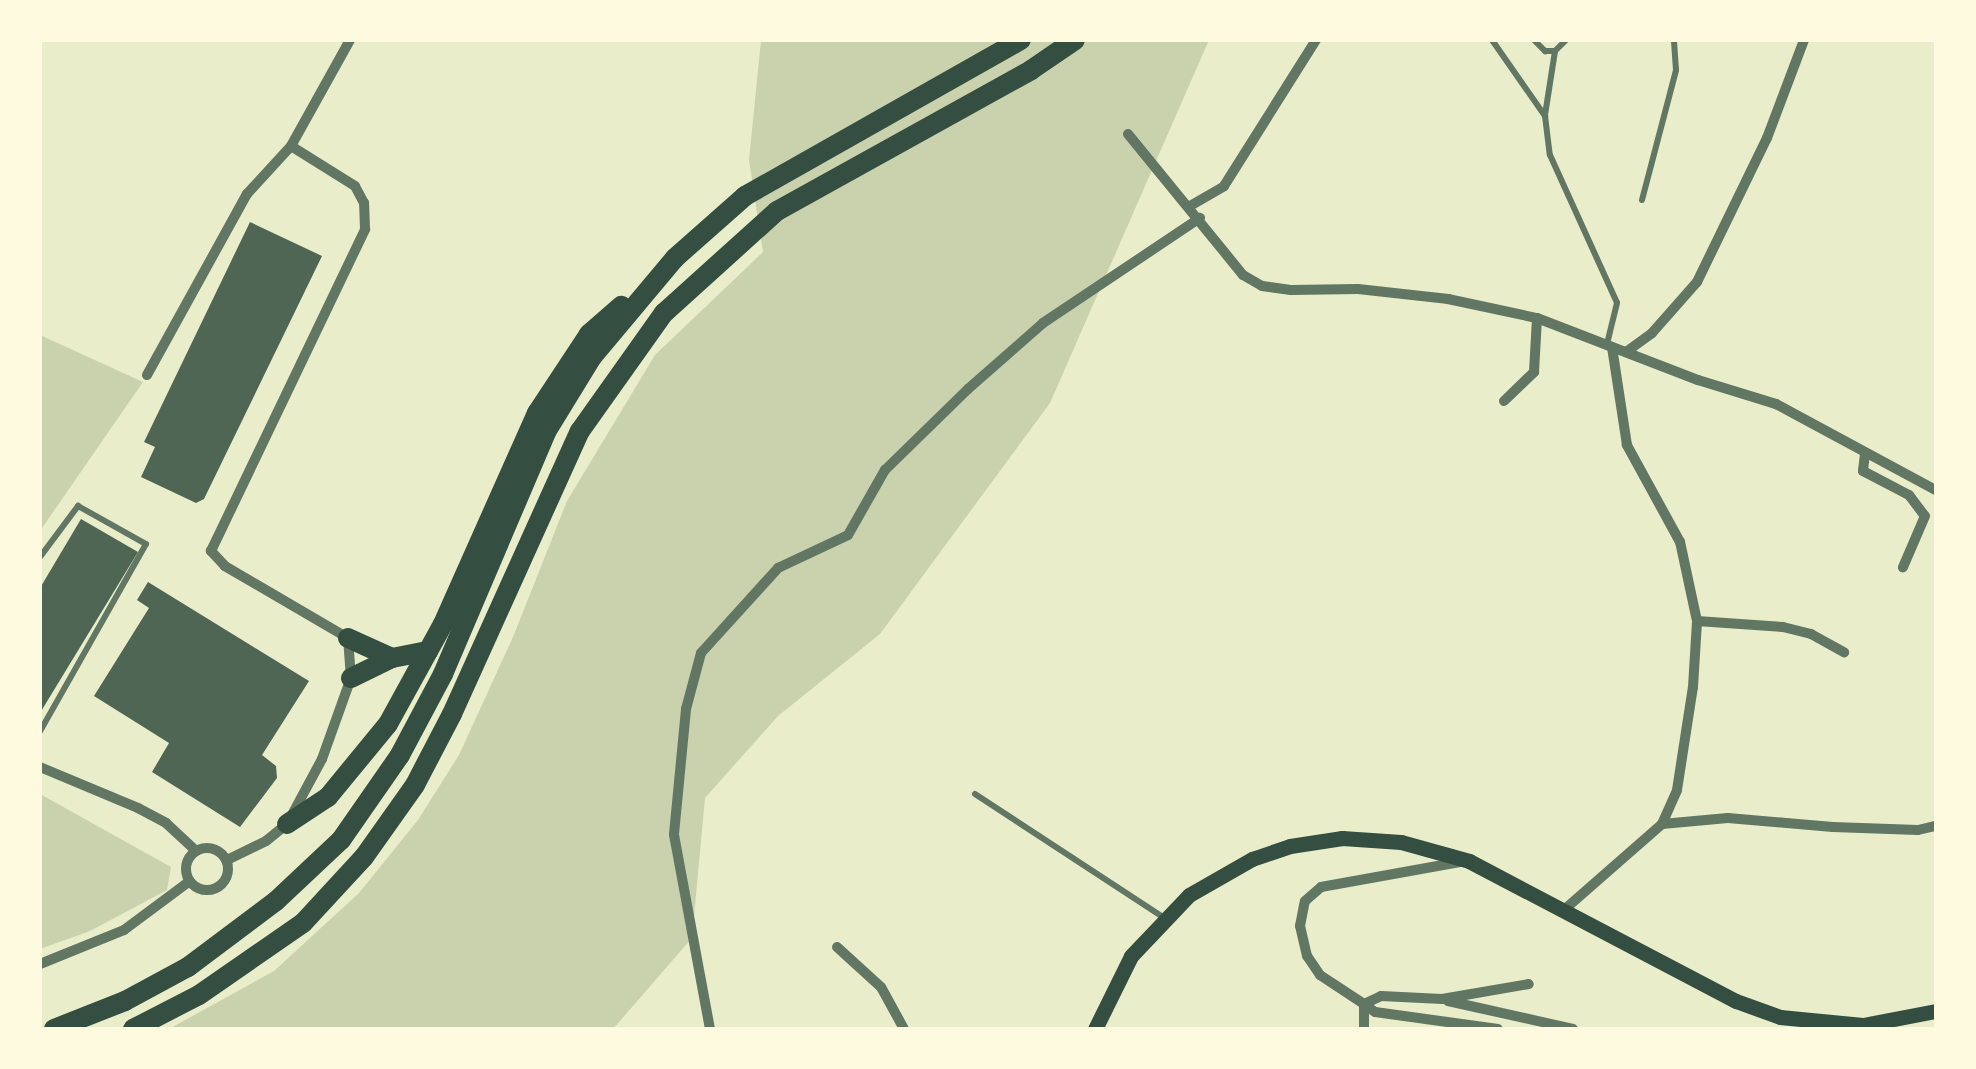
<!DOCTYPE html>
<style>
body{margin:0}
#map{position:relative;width:1976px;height:1069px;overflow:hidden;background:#e9edc9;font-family:"PT Sans Narrow",sans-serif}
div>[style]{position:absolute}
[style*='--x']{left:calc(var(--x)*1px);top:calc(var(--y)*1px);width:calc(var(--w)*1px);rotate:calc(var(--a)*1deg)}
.green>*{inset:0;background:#cad2ad}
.building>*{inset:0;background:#4f6655}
.service>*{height:6px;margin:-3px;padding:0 3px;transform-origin:3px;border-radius:3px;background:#617663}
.minor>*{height:10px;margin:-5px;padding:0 5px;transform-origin:5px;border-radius:5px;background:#617663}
.minor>.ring{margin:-5px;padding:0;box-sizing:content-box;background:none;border:10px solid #617663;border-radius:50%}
.secondary>*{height:15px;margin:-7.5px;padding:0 7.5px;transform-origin:7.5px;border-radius:7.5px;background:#344e41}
.motorway>*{height:20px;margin:-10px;padding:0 10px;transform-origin:10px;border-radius:10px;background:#344e41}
span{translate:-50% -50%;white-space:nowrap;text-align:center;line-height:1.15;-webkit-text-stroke:10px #fefae0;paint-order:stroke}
.frame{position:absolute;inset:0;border:42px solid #fefae0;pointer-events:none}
</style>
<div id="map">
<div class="green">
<i style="clip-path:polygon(761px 40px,1209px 40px,1050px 403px,880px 634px,778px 716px,705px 798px,692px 938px,613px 1029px,169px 1029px,274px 971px,359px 893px,418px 820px,459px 755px,513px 637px,567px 501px,655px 355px,763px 252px,749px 160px)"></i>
<i style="clip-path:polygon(40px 335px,143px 382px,40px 531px)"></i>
<i style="clip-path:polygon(40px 794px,171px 867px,167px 890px,90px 931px,40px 949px)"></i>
</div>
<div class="building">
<i style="clip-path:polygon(250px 222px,322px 256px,204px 499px,196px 503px,141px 477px,155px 447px,144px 442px)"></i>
<i style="clip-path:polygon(81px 519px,138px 552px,40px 713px,40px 588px)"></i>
<i style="clip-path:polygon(148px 582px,309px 681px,262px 755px,276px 766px,277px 778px,240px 827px,152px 772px,169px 743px,94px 696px,149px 608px,137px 600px)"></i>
</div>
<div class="service">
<i style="--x:1492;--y:40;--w:93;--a:55.1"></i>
<i style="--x:1545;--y:116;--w:39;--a:83"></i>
<i style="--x:1550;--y:155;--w:162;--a:65.6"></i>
<i style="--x:1617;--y:303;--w:42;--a:103.7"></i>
<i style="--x:1534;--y:40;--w:16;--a:45"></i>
<i style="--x:1545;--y:51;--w:10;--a:0"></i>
<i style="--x:1555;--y:51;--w:16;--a:-45"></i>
<i style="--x:1545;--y:115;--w:65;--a:-81.1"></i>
<i style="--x:1642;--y:200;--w:134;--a:-75.3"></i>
<i style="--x:1676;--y:70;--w:30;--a:-94"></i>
<i style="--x:40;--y:557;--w:64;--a:-53.3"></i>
<i style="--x:78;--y:506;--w:78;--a:29.2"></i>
<i style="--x:146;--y:544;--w:215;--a:119.5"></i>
<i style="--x:975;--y:794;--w:225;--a:33.2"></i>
</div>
<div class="minor">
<i style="--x:1128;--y:134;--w:182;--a:50.8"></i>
<i style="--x:1243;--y:275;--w:22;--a:30"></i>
<i style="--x:1262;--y:286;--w:29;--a:8"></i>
<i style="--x:1291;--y:290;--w:67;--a:-0.9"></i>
<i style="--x:1358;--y:289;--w:91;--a:6.3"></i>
<i style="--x:1448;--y:299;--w:91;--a:12.1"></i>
<i style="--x:1537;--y:318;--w:173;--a:21.1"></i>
<i style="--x:1698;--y:380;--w:82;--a:17.1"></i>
<i style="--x:1776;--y:404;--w:182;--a:28.3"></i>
<i style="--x:1190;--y:206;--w:39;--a:-30"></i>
<i style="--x:1224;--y:186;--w:173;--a:-57.8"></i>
<i style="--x:1626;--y:352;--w:32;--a:-36"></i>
<i style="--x:1652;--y:333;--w:68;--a:-48.6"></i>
<i style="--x:1697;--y:282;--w:160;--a:-64.1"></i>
<i style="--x:1767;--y:138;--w:105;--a:-69.3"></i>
<i style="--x:147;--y:375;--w:207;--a:-61.1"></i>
<i style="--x:247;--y:194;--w:65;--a:-47.5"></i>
<i style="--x:1504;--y:401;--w:42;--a:-44"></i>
<i style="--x:1534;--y:372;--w:54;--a:-86.8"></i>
<i style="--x:1865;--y:454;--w:17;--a:97"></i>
<i style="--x:1863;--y:471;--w:52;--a:27.6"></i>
<i style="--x:1909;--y:495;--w:26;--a:53"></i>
<i style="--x:1925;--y:516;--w:56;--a:113.3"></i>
<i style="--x:1697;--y:621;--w:86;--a:4"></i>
<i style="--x:1783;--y:627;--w:29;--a:14"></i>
<i style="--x:1811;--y:634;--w:38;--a:29"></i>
<i style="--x:40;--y:767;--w:106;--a:22.7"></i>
<i style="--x:138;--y:808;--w:32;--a:28"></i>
<i style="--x:166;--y:823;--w:41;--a:43"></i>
<i style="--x:1662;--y:824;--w:66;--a:-5.2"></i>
<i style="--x:1728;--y:818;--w:105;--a:4.9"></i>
<i style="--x:1833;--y:827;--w:85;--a:2"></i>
<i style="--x:1918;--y:830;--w:18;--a:-13"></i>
<i class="ring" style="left:186px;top:848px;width:32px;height:32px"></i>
<i style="--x:227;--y:860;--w:43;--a:-26"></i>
<i style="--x:266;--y:841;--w:27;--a:-39"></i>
<i style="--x:287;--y:824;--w:74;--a:-61.7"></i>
<i style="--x:322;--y:759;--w:86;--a:-70.3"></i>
<i style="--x:351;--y:678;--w:40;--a:-94.3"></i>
<i style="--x:348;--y:638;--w:143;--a:-149.7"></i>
<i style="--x:225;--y:566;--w:21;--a:-133"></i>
<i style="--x:211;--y:551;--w:357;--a:-64.4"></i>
<i style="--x:365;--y:229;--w:26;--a:-92"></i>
<i style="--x:364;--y:203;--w:19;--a:-118"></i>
<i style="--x:355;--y:186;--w:75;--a:-148"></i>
<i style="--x:291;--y:146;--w:121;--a:-60.9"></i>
<i style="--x:1565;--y:909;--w:129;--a:-41.2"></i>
<i style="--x:1662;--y:824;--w:37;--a:-66"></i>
<i style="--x:1677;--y:790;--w:104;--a:-81.2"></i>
<i style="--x:1693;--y:687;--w:66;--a:-86.5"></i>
<i style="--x:1697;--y:621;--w:81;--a:-102.1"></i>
<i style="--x:1680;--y:542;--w:111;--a:-118.7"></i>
<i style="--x:1627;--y:445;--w:99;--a:-98.7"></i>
<i style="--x:837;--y:947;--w:59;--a:42.3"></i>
<i style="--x:881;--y:987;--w:48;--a:61.3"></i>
<i style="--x:40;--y:964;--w:91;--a:-22"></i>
<i style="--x:124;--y:930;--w:82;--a:-36.6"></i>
<i style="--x:1448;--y:1001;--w:128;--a:12.6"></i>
<i style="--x:710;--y:1029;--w:198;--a:-100.5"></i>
<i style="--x:674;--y:834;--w:126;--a:-84.5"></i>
<i style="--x:686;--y:709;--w:58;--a:-75"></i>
<i style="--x:701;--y:653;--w:115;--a:-47.8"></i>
<i style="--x:778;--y:568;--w:77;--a:-25.2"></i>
<i style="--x:848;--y:535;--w:75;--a:-60.4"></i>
<i style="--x:885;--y:470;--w:116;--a:-44.3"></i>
<i style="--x:968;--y:389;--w:100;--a:-41.3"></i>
<i style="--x:1043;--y:323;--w:189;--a:-33.8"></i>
<i style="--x:1364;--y:1029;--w:25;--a:-90"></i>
<i style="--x:1364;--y:1004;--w:53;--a:-146.6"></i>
<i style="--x:1320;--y:975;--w:23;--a:-124"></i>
<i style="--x:1307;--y:956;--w:31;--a:-103"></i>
<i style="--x:1300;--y:926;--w:25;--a:-79"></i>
<i style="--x:1305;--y:901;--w:21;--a:-41"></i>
<i style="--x:1321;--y:887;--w:141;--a:-10.2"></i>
<i style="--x:1498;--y:1029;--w:124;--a:-172.1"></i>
<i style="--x:1375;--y:1012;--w:14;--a:-144"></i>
<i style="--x:1364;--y:1004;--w:19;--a:-25"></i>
<i style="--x:1381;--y:996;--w:61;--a:2.8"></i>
<i style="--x:1442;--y:999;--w:88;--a:-9.8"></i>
</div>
<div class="secondary">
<i style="--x:1095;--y:1029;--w:81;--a:-63.7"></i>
<i style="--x:1131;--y:956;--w:84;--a:-46.4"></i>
<i style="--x:1189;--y:895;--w:73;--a:-29.7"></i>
<i style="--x:1252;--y:859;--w:40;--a:-18.9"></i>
<i style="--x:1290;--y:846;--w:53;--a:-8.7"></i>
<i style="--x:1342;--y:838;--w:59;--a:3.9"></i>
<i style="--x:1401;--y:842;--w:71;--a:15.6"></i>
<i style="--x:1469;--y:861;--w:301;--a:27.7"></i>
<i style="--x:1736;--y:1001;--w:47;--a:20"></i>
<i style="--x:1780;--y:1017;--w:83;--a:5.5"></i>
<i style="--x:1863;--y:1025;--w:74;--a:-10.9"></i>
</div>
<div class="motorway">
<i style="--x:348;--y:638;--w:48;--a:24.4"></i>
<i style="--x:351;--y:678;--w:46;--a:-26"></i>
<i style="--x:392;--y:658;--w:37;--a:-11"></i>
<i style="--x:287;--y:824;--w:49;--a:-33.4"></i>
<i style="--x:328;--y:797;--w:94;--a:-50.6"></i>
<i style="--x:388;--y:724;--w:114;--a:-61.2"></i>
<i style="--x:443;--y:624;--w:231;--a:-66"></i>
<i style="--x:537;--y:413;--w:95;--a:-56.6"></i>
<i style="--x:589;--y:334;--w:43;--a:-41.2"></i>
<i style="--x:54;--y:1029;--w:76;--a:-21.5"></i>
<i style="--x:125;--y:1001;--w:72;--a:-28.4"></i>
<i style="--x:188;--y:967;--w:110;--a:-36.9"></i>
<i style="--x:276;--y:901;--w:89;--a:-43.2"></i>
<i style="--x:341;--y:840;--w:103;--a:-55.2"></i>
<i style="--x:400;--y:755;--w:92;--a:-62"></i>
<i style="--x:443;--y:674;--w:263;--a:-66.9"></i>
<i style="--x:546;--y:432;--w:88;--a:-58.5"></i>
<i style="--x:592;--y:357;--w:129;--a:-50"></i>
<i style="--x:675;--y:258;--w:94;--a:-41.5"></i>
<i style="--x:745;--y:196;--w:317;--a:-29.5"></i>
<i style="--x:133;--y:1029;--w:74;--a:-27.3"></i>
<i style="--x:199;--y:995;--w:126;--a:-34.7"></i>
<i style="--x:303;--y:923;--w:90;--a:-47.3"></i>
<i style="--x:364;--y:857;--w:88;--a:-54.7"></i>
<i style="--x:415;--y:785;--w:80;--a:-62.5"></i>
<i style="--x:452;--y:714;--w:311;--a:-65.7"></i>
<i style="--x:580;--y:431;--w:145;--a:-54.6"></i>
<i style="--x:664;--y:313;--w:152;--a:-42.1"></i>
<i style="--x:777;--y:211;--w:291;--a:-29"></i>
<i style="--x:1031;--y:70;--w:53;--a:-34.3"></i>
</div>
<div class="frame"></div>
</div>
